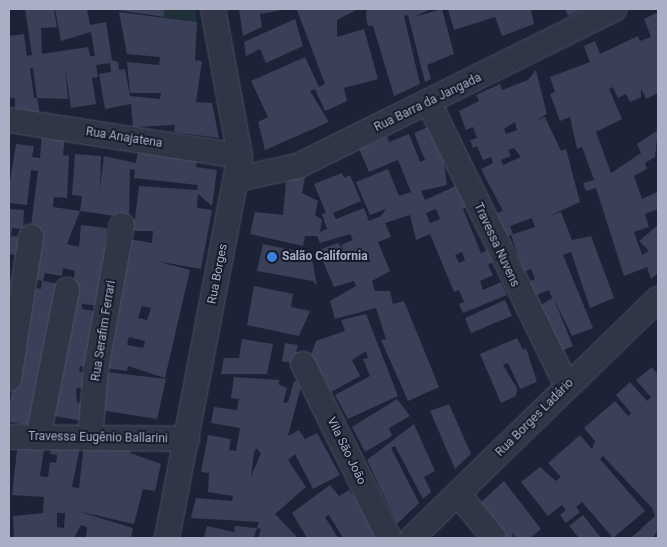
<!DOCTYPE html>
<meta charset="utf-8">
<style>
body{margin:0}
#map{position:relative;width:667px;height:547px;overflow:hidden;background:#1d2337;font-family:Roboto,sans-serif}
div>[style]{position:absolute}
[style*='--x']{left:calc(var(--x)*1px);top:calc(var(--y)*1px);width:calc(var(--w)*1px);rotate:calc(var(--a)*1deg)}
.green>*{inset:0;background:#1f3038}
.building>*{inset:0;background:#394058}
.roads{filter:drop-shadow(0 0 1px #4b5063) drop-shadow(0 0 1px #4b5063)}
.minor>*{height:24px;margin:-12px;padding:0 12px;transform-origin:12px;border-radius:12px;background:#313647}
.dots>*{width:14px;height:14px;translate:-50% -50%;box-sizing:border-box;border:2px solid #171b2b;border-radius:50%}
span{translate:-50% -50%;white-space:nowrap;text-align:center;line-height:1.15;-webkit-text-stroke:4px #171b2b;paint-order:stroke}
.street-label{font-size:12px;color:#aaafc5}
.poi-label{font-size:12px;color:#aaafc5;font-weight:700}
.left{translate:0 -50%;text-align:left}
.frame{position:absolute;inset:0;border:10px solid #aaafc5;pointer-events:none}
</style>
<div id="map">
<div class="green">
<i style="clip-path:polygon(163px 9px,195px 9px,197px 22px,165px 17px)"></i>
</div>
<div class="building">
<i style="clip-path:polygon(evenodd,25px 9px,54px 9px,57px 27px,41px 28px,42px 54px,88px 47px,90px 56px,95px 56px,91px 32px,61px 41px,55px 9px,87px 9px,90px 25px,106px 22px,112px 60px,118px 62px,119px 70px,125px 69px,130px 96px,160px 99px,161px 93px,130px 93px,127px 62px,159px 65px,160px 57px,127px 54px,119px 12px,197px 22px,195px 60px,202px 61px,196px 102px,212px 103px,219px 138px,174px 132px,175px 125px,133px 127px,131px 104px,105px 109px,99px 74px,111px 72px,110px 63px,96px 65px,98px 77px,92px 78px,96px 104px,71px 108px,65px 66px,68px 99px,37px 98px,40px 115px,15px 112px,15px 98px,9px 98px,9px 36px,24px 34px,27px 56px,32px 55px,25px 9px,30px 68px,33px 68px,37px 98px,34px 98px,30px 68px)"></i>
<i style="clip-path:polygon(117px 9px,163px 9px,165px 17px,117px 10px)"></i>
<i style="clip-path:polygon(239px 9px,282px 9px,282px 10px,260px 14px,262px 27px,243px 36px)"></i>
<i style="clip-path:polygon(358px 9px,337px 20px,337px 37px,364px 29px,378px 79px,344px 88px,347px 101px,325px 111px,315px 89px,310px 91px,329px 122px,265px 150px,258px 122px,268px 117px,251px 81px,305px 57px,319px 87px,325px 84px,297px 10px)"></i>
<i style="clip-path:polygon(367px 9px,431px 9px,414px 17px,442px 9px,454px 54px,427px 65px,431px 79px,425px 82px,408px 15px,404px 16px,420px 84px,394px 96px,373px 26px,368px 26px,366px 17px)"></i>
<i style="clip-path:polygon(448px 9px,531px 9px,534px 24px,502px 36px,495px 17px,454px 30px)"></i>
<i style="clip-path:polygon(565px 9px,580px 9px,581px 10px,568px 16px)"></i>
<i style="clip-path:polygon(658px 12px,658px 93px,646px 99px,641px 88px,641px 97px,630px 102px,626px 94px,618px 98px,613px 87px,609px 89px,622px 119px,596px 132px,611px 173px,641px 153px,637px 144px,658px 130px,655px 157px,645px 163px,647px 169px,634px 176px,642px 199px,657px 192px,658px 195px,658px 209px,645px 214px,649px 227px,634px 232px,642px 255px,649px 251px,639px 241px,658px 225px,658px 273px,651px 279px,647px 267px,624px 276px,596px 188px,586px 191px,583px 183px,594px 180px,582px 147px,577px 149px,570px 117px,560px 121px,550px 94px,555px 92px,550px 77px,590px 62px,584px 46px,595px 41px,600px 54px,638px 36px,640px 41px,651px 37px,644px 19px)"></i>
<i style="clip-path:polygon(295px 19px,303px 46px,266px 63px,260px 49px,246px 56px,244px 42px)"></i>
<i style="clip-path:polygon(evenodd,536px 70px,547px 114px,535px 121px,545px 117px,561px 151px,566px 149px,580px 202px,549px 216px,561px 212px,572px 240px,591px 236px,614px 298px,590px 308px,571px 252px,563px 255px,593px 328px,572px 336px,553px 297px,573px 346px,559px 352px,536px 308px,552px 298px,549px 290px,534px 296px,528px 282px,535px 279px,531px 269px,524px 272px,511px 235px,535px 227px,532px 218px,510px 226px,513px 234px,506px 237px,497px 213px,503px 211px,481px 169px,493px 163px,491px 157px,483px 160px,477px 146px,473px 148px,470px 140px,477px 138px,473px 127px,466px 130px,459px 111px,479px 101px,476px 95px,500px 84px,502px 90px,528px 80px,536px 70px,515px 122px,517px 130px,506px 134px,504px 129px,515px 122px,536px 70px,514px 148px,521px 157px,503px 165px,501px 160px,511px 156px,508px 150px,514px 148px)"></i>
<i style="clip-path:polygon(evenodd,430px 126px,451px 160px,444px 163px,447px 185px,421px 191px,425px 200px,460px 184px,469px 205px,463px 209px,481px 253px,488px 250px,493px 262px,488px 265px,493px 275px,480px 281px,483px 290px,501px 282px,507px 295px,463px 313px,459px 304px,464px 302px,459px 290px,454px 292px,430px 234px,416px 240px,410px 215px,385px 223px,391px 237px,378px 242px,390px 271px,372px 281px,375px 291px,390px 291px,393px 304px,404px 301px,439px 387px,408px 401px,381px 340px,386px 339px,376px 308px,335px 319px,330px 301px,356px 286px,354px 281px,334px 287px,318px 250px,338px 243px,344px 251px,341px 245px,353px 240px,350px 234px,320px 243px,317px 236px,305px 236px,303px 246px,250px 234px,255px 212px,283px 215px,286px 182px,306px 173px,302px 193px,318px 201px,315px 215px,322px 220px,320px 232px,327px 229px,322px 214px,326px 213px,314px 184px,342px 173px,344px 178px,350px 175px,361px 201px,333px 213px,336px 219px,364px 208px,369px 221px,381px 216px,386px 209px,370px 215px,356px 182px,388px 169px,399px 196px,411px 192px,398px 160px,369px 172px,359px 149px,387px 136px,389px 142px,409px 134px,420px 162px,425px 160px,414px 133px,430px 126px,436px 209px,440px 219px,430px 223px,426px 213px,436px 209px,430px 126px,462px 252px,465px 260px,459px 263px,455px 255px,462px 252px)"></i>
<i style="clip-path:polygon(evenodd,42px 133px,65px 135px,63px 155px,69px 156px,67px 198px,54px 197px,53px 207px,80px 211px,82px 196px,72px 195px,75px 154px,101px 156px,100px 189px,104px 156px,136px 163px,139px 146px,197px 160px,196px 167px,217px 170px,212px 206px,198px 194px,197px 208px,212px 210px,201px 269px,156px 261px,190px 270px,165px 378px,128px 366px,127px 371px,105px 368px,129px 239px,152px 243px,153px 231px,129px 231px,129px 218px,80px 211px,67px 244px,79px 247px,81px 225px,107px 228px,105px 250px,111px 250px,107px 269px,102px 269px,102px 306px,82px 304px,82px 309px,100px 312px,91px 368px,80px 366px,79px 372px,90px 374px,87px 389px,77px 388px,76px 392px,77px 402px,84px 404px,82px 421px,49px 415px,75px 271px,63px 268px,62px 276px,45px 273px,43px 281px,60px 284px,34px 426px,9px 422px,9px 407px,31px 287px,41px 289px,42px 281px,33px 279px,39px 227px,31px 226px,38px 171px,31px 170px,27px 205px,9px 203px,9px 187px,16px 144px,34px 146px,32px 157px,40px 158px,42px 133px,130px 169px,135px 170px,134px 178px,198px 185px,197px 190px,139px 186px,135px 219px,129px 218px,130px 169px,42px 133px,142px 306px,151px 308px,147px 320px,138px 318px,142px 306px,42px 133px,129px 337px,145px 341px,143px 348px,127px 345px,129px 337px)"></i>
<i style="clip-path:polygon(9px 209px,24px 210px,23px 229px,12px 228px,11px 236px,22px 237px,21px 256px,9px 254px)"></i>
<i style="clip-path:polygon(263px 244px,311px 254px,317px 286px,313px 281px,257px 271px)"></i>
<i style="clip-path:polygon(254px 286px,293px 294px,291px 307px,310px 311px,299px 336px,247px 325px)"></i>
<i style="clip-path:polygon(505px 300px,512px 316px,471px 333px,465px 318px)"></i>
<i style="clip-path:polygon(366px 314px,398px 396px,348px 419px,335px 395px,370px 376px,363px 359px,368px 358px,366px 351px,352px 360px,360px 376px,331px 392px,314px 359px,296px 364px,282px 361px,285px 343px,298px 345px,296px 352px,311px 355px,316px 341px,345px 331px,341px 320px)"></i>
<i style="clip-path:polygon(517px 338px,523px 350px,526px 348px,537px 382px,520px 389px,508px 363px,503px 365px,517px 388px,516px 396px,501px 403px,480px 354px)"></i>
<i style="clip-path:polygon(242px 339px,273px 344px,267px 374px,221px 374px,224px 358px,239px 358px)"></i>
<i style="clip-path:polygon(652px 367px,658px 375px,658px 531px,652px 538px,631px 538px,655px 516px,652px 508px,603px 456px,600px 459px,645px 511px,613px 538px,582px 502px,576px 507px,580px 512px,566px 523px,560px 515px,566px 510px,562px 505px,548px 516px,521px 482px,540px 467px,556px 481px,561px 477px,548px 463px,580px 435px,592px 449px,595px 441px,584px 428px,615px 401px,628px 416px,631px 413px,616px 395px,630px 382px,647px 401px,651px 397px,636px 380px)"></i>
<i style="clip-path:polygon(106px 372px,166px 379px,157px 419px,100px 410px)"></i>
<i style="clip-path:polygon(evenodd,234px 377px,280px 380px,278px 384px,287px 388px,283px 403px,288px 402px,294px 381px,302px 383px,288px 436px,299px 430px,305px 439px,317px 433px,340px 475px,313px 489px,295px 454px,288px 460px,306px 487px,275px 514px,298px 538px,258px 538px,261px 529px,257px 528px,254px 538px,204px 538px,207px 526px,234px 532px,235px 526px,257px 528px,259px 522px,191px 518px,196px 498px,232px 501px,233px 496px,208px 492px,209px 473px,201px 472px,208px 435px,231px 439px,229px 450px,236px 451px,240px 428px,211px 423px,214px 407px,237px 410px,239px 399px,231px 398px,234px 377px,256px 448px,261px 453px,251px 477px,254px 453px,256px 448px)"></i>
<i style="clip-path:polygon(397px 399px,410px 416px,389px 428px,392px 436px,365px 452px,352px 427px)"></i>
<i style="clip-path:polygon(449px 404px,471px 454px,455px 469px,430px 411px)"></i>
<i style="clip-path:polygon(414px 424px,435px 471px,424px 477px,431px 492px,423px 499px,395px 446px,391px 448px,419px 503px,397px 524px,367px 460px)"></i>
<i style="clip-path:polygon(evenodd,18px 442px,44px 450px,40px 476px,48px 477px,50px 462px,56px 463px,57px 455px,50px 454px,51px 446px,80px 447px,72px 487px,79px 488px,84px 444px,132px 447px,130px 453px,161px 464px,155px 491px,143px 489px,134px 524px,77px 511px,133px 528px,131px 538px,86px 538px,87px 527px,81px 525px,74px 538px,14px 538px,13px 516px,43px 513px,44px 497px,12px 495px,18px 442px,57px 513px,65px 513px,64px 528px,57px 527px,57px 513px)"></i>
<i style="clip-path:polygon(504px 481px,541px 529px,530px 538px,517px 538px,512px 533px,513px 538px,506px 538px,479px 504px)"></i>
<i style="clip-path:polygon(330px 485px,339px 496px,349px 490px,384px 538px,343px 538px,329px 515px,325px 517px,338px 538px,307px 538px,292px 513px)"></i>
<i style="clip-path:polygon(583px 515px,601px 538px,579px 538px,569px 526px)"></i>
</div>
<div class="roads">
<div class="minor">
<i style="--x:429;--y:103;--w:315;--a:64"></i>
<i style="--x:9;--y:120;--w:234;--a:8.9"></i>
<i style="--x:237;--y:179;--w:62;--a:-12"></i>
<i style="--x:298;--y:166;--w:353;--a:-26.4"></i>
<i style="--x:303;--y:364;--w:194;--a:63.7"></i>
<i style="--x:9;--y:379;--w:144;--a:-81.2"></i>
<i style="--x:9;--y:437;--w:178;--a:0.6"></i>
<i style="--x:38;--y:438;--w:151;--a:-78.9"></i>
<i style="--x:90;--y:438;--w:69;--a:-85"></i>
<i style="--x:96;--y:369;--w:146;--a:-79.8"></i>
<i style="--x:459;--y:495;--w:55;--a:50.9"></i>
<i style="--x:167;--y:538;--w:389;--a:-79.2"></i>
<i style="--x:240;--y:156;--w:149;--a:-100.4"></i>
<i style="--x:412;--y:538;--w:343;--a:-44.2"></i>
</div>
</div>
<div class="dots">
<i style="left:272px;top:257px;background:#3f7fe0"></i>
</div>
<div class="street-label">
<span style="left:428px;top:103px;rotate:-26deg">Rua Barra da Jangada</span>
<span style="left:124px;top:138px;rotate:9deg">Rua Anajatena</span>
<span style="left:496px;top:245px;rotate:65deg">Travessa Nuvens</span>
<span style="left:218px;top:274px;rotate:-79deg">Rua Borges</span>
<span style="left:104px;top:331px;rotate:-81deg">Rua Serafim Ferrari</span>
<span style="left:535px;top:418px;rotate:-45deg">Rua Borges Ladário</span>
<span style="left:98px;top:438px;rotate:1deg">Travessa Eugênio Ballarini</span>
<span style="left:346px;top:451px;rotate:64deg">Vila São João</span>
</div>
<div class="poi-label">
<span class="left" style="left:282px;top:257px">Salão California</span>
</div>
<div class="frame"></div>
</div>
